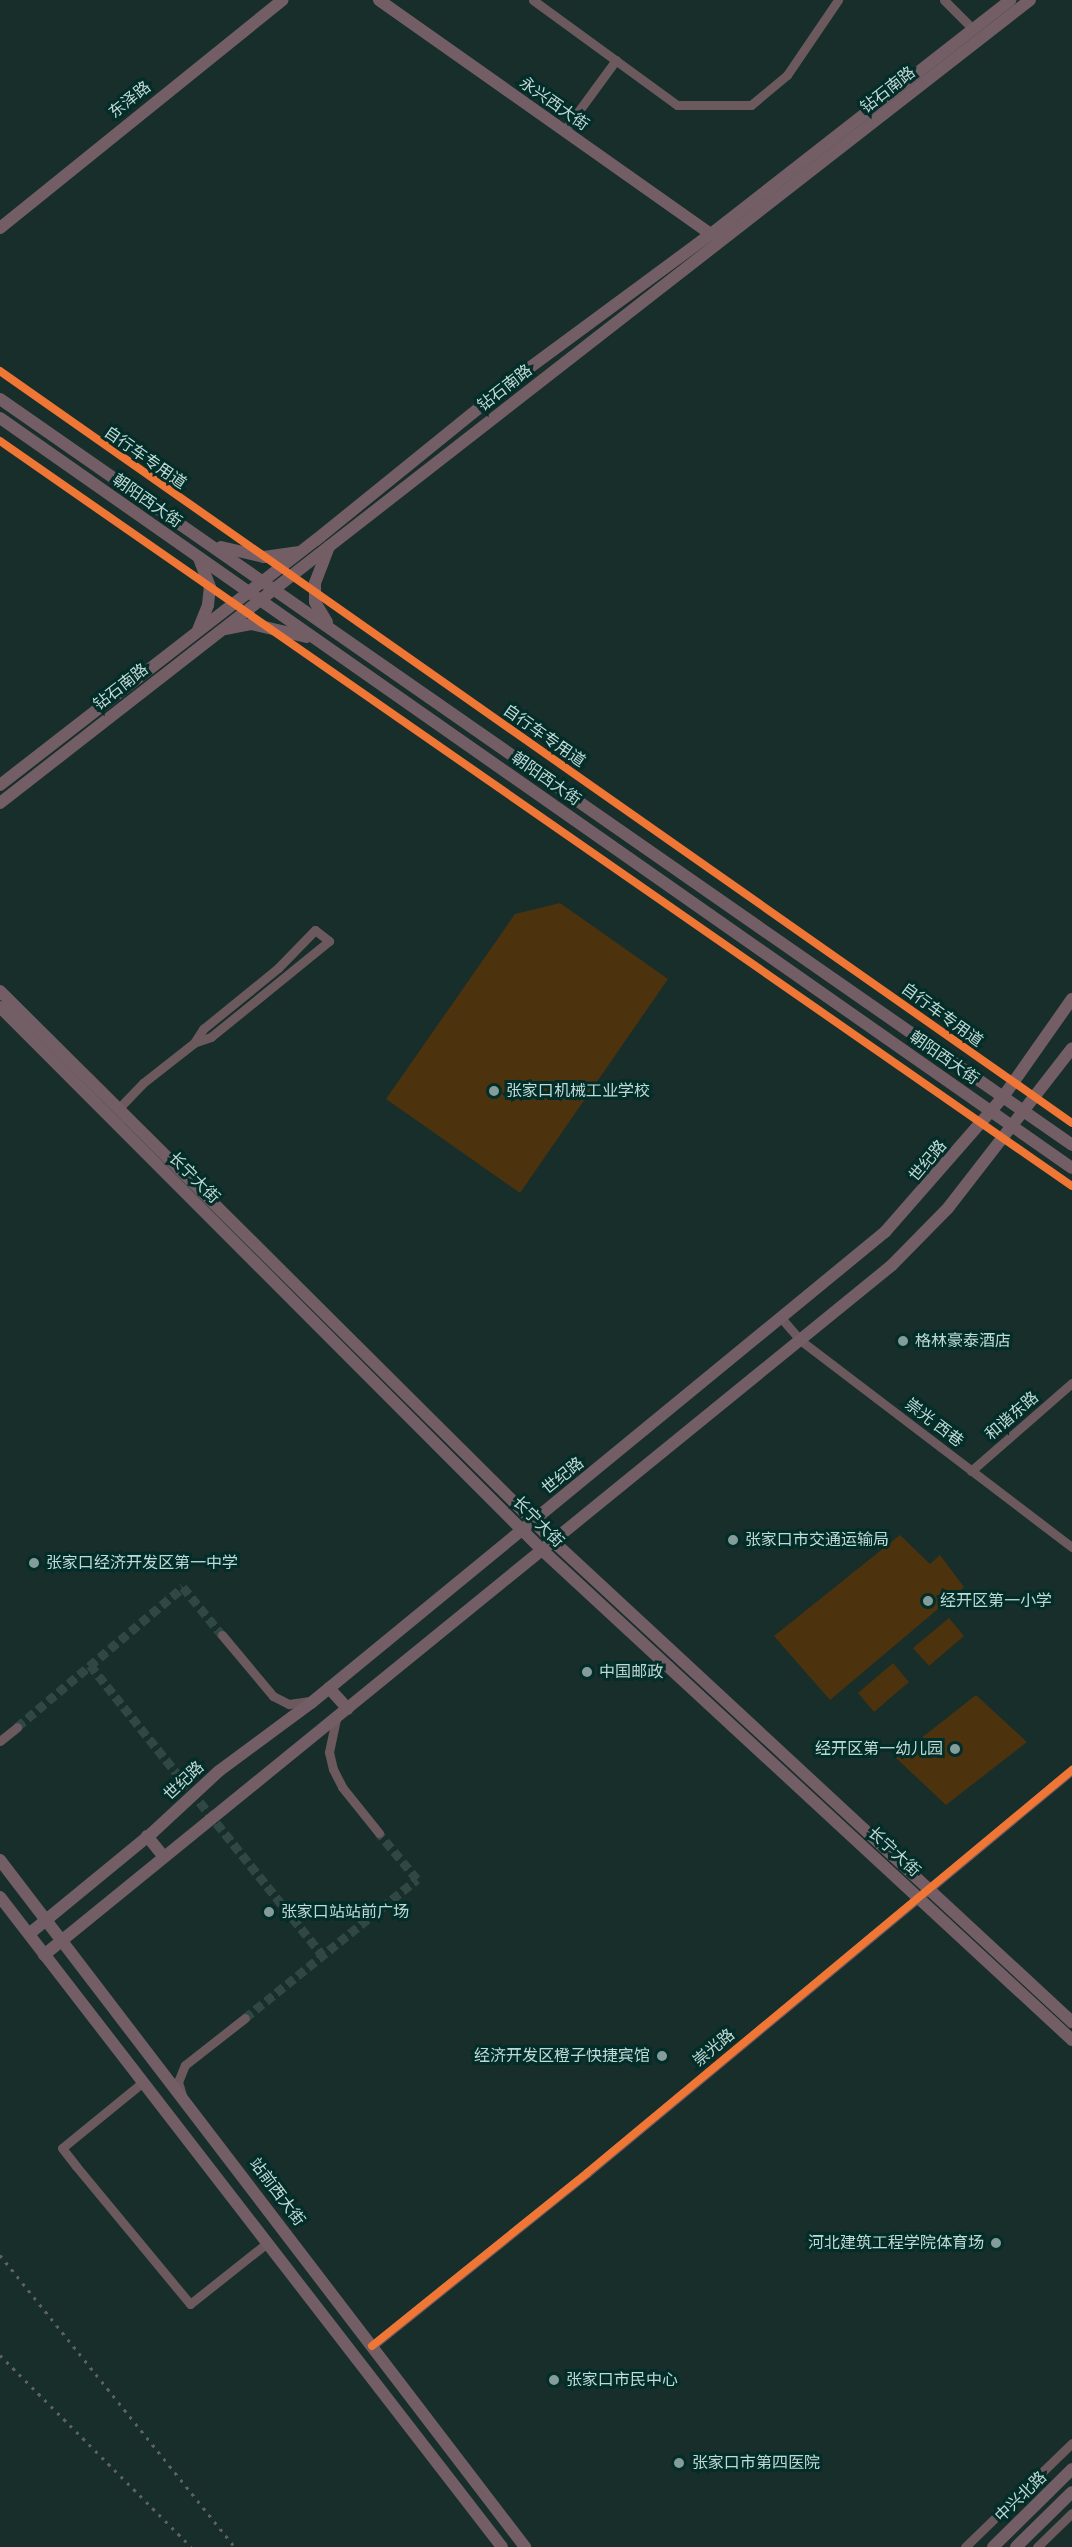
<!DOCTYPE html>
<meta charset="utf-8">
<style>
body{margin:0}
#map{position:relative;width:1072px;height:2547px;overflow:hidden;background:#172e2b;font-family:"Roboto Serif","Noto Sans SC",serif}
div>[style]{position:absolute}
[style*='--x']{left:calc(var(--x)*1px);top:calc(var(--y)*1px);width:calc(var(--w)*1px);rotate:calc(var(--a)*1deg)}
.green>*{inset:0;background:#4d320e}
.minor-tunnel>*{height:9px;margin-top:-4.5px;transform-origin:0;background:repeating-linear-gradient(90deg,#304844 0 9px,transparent 0 13.5px)}
.minor>*{height:9px;margin:-4.5px;padding:0 4.5px;transform-origin:4.5px;border-radius:4.5px;background:#6c595e}
.major>*{height:12px;margin:-6px;padding:0 6px;transform-origin:6px;border-radius:6px;background:#745e66}
.rail>*{height:3px;margin-top:-1.5px;transform-origin:0;background:repeating-linear-gradient(90deg,#5e6061 0 3px,transparent 0 9px)}
.cycleway>*{height:8px;margin:-4px;padding:0 4px;transform-origin:4px;border-radius:4px;background:#f07635}
.dots>*{width:16px;height:16px;translate:-50% -50%;box-sizing:border-box;border:3px solid #022d29;border-radius:50%}
span{translate:-50% -50%;white-space:nowrap;text-align:center;line-height:1.15;-webkit-text-stroke:6px #022d29;paint-order:stroke}
.street-label{font-size:16px;color:#bfd9d5}
.poi-label{font-size:16px;color:#bfd9d5}
.left{translate:0 -50%;text-align:left}
.right{translate:-100% -50%;text-align:right}
</style>
<div id="map">
<div class="green">
<i style="clip-path:polygon(560px 903px,668px 979px,520px 1193px,386px 1099px,515px 914px)"></i>
<i style="clip-path:polygon(900px 1535px,930px 1564px,940px 1555px,964px 1587px,830px 1700px,774px 1636px)"></i>
<i style="clip-path:polygon(949px 1618px,964px 1636px,929px 1666px,913px 1648px)"></i>
<i style="clip-path:polygon(893px 1663px,909px 1682px,874px 1712px,858px 1693px)"></i>
<i style="clip-path:polygon(976px 1695px,1027px 1742px,946px 1805px,896px 1758px)"></i>
</div>
<div class="minor-tunnel">
<i style="--x:90;--y:1665;--w:371;--a:51.3"></i>
<i style="--x:17;--y:1727;--w:217;--a:-40.1"></i>
<i style="--x:183;--y:1587;--w:62;--a:50.9"></i>
<i style="--x:245;--y:2018;--w:221;--a:-38.9"></i>
<i style="--x:417;--y:1879;--w:60;--a:-129.6"></i>
</div>
<div class="minor">
<i style="--x:533;--y:0;--w:178;--a:36.1"></i>
<i style="--x:677;--y:105;--w:74;--a:0"></i>
<i style="--x:751;--y:105;--w:47;--a:-39.8"></i>
<i style="--x:787;--y:75;--w:91;--a:-55.8"></i>
<i style="--x:944;--y:0;--w:41;--a:45"></i>
<i style="--x:564;--y:131;--w:88;--a:-53.8"></i>
<i style="--x:118;--y:1109;--w:36;--a:-46"></i>
<i style="--x:143;--y:1083;--w:65;--a:-38.1"></i>
<i style="--x:194;--y:1043;--w:17;--a:-57"></i>
<i style="--x:203;--y:1029;--w:97;--a:-39.1"></i>
<i style="--x:278;--y:968;--w:53;--a:-45.8"></i>
<i style="--x:315;--y:930;--w:18;--a:38"></i>
<i style="--x:329;--y:941;--w:152;--a:140.9"></i>
<i style="--x:211;--y:1037;--w:18;--a:161"></i>
<i style="--x:782;--y:1319;--w:28;--a:49"></i>
<i style="--x:800;--y:1340;--w:342;--a:37.3"></i>
<i style="--x:971;--y:1471;--w:134;--a:-41.1"></i>
<i style="--x:222;--y:1635;--w:80;--a:50.1"></i>
<i style="--x:273;--y:1696;--w:18;--a:27"></i>
<i style="--x:289;--y:1704;--w:21;--a:-8"></i>
<i style="--x:336;--y:1719;--w:34;--a:102"></i>
<i style="--x:329;--y:1752;--w:17;--a:77"></i>
<i style="--x:333;--y:1769;--w:20;--a:63"></i>
<i style="--x:342;--y:1787;--w:59;--a:51.2"></i>
<i style="--x:0;--y:1741;--w:22;--a:-39"></i>
<i style="--x:143;--y:2082;--w:104;--a:140.8"></i>
<i style="--x:62;--y:2148;--w:23;--a:52"></i>
<i style="--x:76;--y:2166;--w:179;--a:50.4"></i>
<i style="--x:190;--y:2304;--w:98;--a:-38.4"></i>
<i style="--x:182;--y:2095;--w:14;--a:-107"></i>
<i style="--x:178;--y:2082;--w:18;--a:-68"></i>
<i style="--x:185;--y:2065;--w:76;--a:-38.1"></i>
<i style="--x:372;--y:2346;--w:276;--a:-38.8"></i>
<i style="--x:587;--y:2173;--w:631;--a:-39.72"></i>
<i style="--x:965;--y:2547;--w:149;--a:-44.2"></i>
<i style="--x:1037;--y:2547;--w:49;--a:-44.2"></i>
</div>
<div class="major">
<i style="--x:379;--y:0;--w:406;--a:35.2"></i>
<i style="--x:0;--y:228;--w:363;--a:-38.9"></i>
<i style="--x:0;--y:399;--w:1306;--a:34.83"></i>
<i style="--x:0;--y:418;--w:1308;--a:34.98"></i>
<i style="--x:221;--y:547;--w:44;--a:13.1"></i>
<i style="--x:264;--y:557;--w:34;--a:-8"></i>
<i style="--x:327;--y:622;--w:23;--a:-121"></i>
<i style="--x:315;--y:602;--w:19;--a:-90"></i>
<i style="--x:315;--y:583;--w:39;--a:-69"></i>
<i style="--x:225;--y:629;--w:26;--a:-11"></i>
<i style="--x:251;--y:624;--w:57;--a:13.1"></i>
<i style="--x:198;--y:630;--w:27;--a:-68"></i>
<i style="--x:208;--y:605;--w:18;--a:-84"></i>
<i style="--x:210;--y:587;--w:30;--a:-111"></i>
<i style="--x:0;--y:785;--w:400;--a:-37.8"></i>
<i style="--x:316;--y:540;--w:264;--a:-39"></i>
<i style="--x:521;--y:374;--w:236;--a:-36.4"></i>
<i style="--x:711;--y:234;--w:380;--a:-38"></i>
<i style="--x:0;--y:803;--w:1306;--a:-37.94"></i>
<i style="--x:0;--y:991;--w:780;--a:44.84"></i>
<i style="--x:553;--y:1541;--w:708;--a:42.82"></i>
<i style="--x:0;--y:1007;--w:767;--a:45.05"></i>
<i style="--x:542;--y:1550;--w:722;--a:42.75"></i>
<i style="--x:329;--y:1688;--w:28;--a:48"></i>
<i style="--x:147;--y:1836;--w:27;--a:51"></i>
<i style="--x:0;--y:1860;--w:865;--a:52.61"></i>
<i style="--x:0;--y:1897;--w:821;--a:52.32"></i>
<i style="--x:29;--y:1934;--w:159;--a:-39.4"></i>
<i style="--x:152;--y:1833;--w:91;--a:-42.8"></i>
<i style="--x:219;--y:1771;--w:114;--a:-36.5"></i>
<i style="--x:311;--y:1703;--w:743;--a:-39.37"></i>
<i style="--x:885;--y:1232;--w:179;--a:-48.8"></i>
<i style="--x:1003;--y:1097;--w:120;--a:-54.9"></i>
<i style="--x:44;--y:1955;--w:1093;--a:-39.13"></i>
<i style="--x:892;--y:1265;--w:80;--a:-45.5"></i>
<i style="--x:948;--y:1208;--w:202;--a:-52.2"></i>
<i style="--x:993;--y:2547;--w:111;--a:-44.6"></i>
<i style="--x:1016;--y:2547;--w:78;--a:-44.5"></i>
</div>
<div class="rail">
<i style="--x:0;--y:2255;--w:375;--a:51.2"></i>
<i style="--x:0;--y:2355;--w:271;--a:45.1"></i>
</div>
<div class="cycleway">
<i style="--x:0;--y:371;--w:1309;--a:35.05"></i>
<i style="--x:0;--y:441;--w:1305;--a:34.8"></i>
<i style="--x:372;--y:2346;--w:276;--a:-38.8"></i>
<i style="--x:587;--y:2173;--w:631;--a:-39.72"></i>
</div>
<div class="dots">
<i style="left:494px;top:1091px;background:#849d9a"></i>
<i style="left:903px;top:1341px;background:#849d9a"></i>
<i style="left:733px;top:1540px;background:#849d9a"></i>
<i style="left:34px;top:1563px;background:#849d9a"></i>
<i style="left:928px;top:1601px;background:#849d9a"></i>
<i style="left:587px;top:1672px;background:#849d9a"></i>
<i style="left:955px;top:1749px;background:#849d9a"></i>
<i style="left:269px;top:1912px;background:#849d9a"></i>
<i style="left:662px;top:2056px;background:#849d9a"></i>
<i style="left:996px;top:2243px;background:#849d9a"></i>
<i style="left:554px;top:2380px;background:#849d9a"></i>
<i style="left:679px;top:2463px;background:#849d9a"></i>
</div>
<div class="street-label">
<span style="left:888px;top:90px;rotate:-38deg">钻石南路</span>
<span style="left:130px;top:100px;rotate:-39deg">东泽路</span>
<span style="left:554px;top:104px;rotate:35deg">永兴西大街</span>
<span style="left:505px;top:388px;rotate:-38deg">钻石南路</span>
<span style="left:145px;top:458px;rotate:35deg">自行车专用道</span>
<span style="left:147px;top:501px;rotate:35deg">朝阳西大街</span>
<span style="left:121px;top:687px;rotate:-38deg">钻石南路</span>
<span style="left:544px;top:736px;rotate:35deg">自行车专用道</span>
<span style="left:546px;top:779px;rotate:35deg">朝阳西大街</span>
<span style="left:942px;top:1015px;rotate:36deg">自行车专用道</span>
<span style="left:944px;top:1058px;rotate:35deg">朝阳西大街</span>
<span style="left:928px;top:1161px;rotate:-50deg">世纪路</span>
<span style="left:194px;top:1178px;rotate:45deg">长宁大街</span>
<span style="left:1012px;top:1416px;rotate:-41deg">和谐东路</span>
<span style="left:934px;top:1423px;rotate:37deg">崇光 西巷</span>
<span style="left:563px;top:1476px;rotate:-39deg">世纪路</span>
<span style="left:538px;top:1522px;rotate:45deg">长宁大街</span>
<span style="left:184px;top:1781px;rotate:-43deg">世纪路</span>
<span style="left:894px;top:1852px;rotate:43deg">长宁大街</span>
<span style="left:714px;top:2048px;rotate:-40deg">崇光路</span>
<span style="left:277px;top:2192px;rotate:53deg">站前西大街</span>
<span style="left:1021px;top:2497px;rotate:-44deg">中兴北路</span>
</div>
<div class="poi-label">
<span class="left" style="left:506px;top:1091px">张家口机械工业学校</span>
<span class="left" style="left:915px;top:1341px">格林豪泰酒店</span>
<span class="left" style="left:745px;top:1540px">张家口市交通运输局</span>
<span class="left" style="left:46px;top:1563px">张家口经济开发区第一中学</span>
<span class="left" style="left:940px;top:1601px">经开区第一小学</span>
<span class="left" style="left:599px;top:1672px">中国邮政</span>
<span class="right" style="left:943px;top:1749px">经开区第一幼儿园</span>
<span class="left" style="left:281px;top:1912px">张家口站站前广场</span>
<span class="right" style="left:650px;top:2056px">经济开发区橙子快捷宾馆</span>
<span class="right" style="left:984px;top:2243px">河北建筑工程学院体育场</span>
<span class="left" style="left:566px;top:2380px">张家口市民中心</span>
<span class="left" style="left:692px;top:2463px">张家口市第四医院</span>
</div>
</div>
